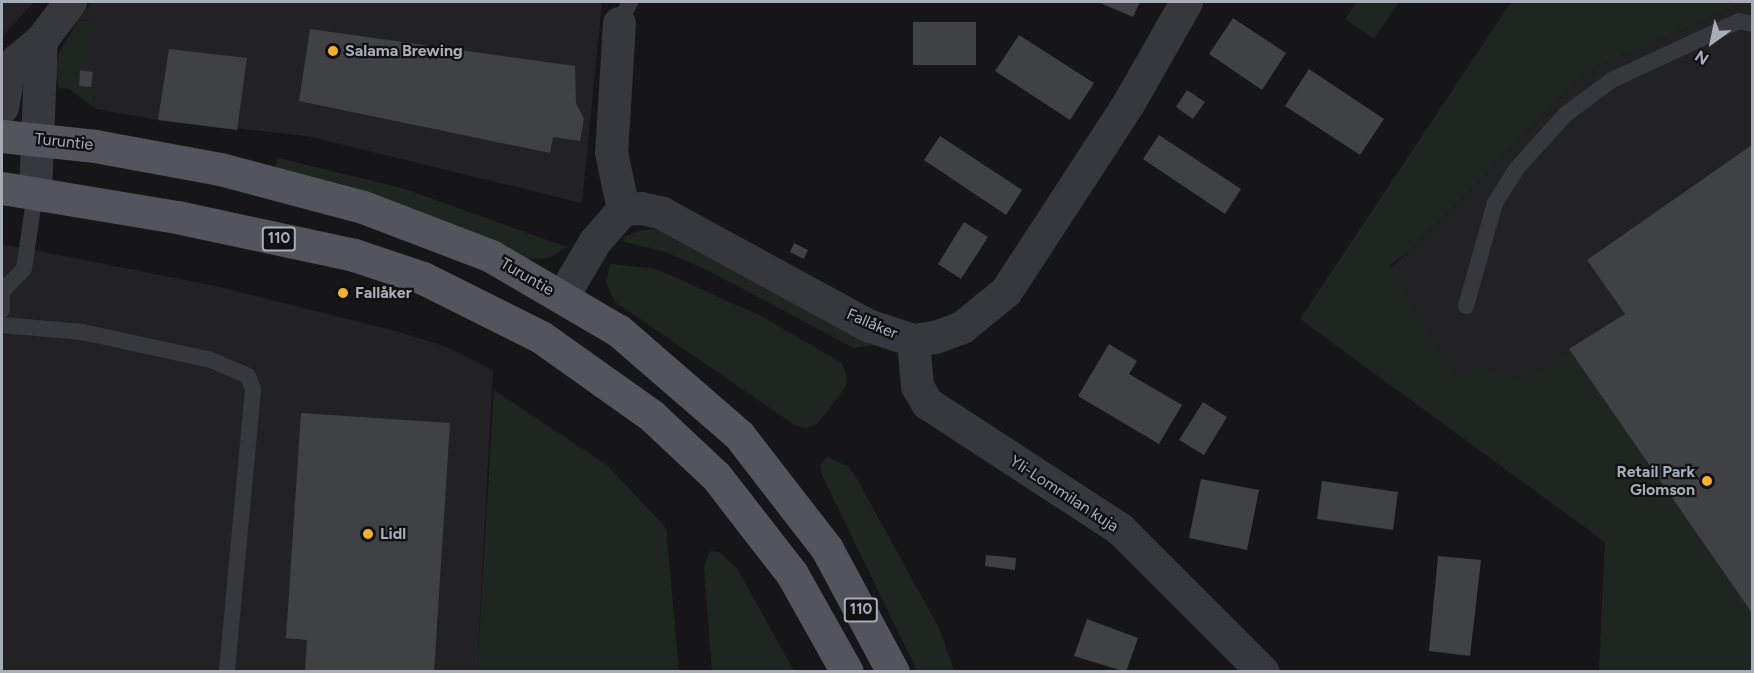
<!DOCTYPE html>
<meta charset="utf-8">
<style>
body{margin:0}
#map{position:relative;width:1754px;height:673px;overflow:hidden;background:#161618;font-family:Figtree,sans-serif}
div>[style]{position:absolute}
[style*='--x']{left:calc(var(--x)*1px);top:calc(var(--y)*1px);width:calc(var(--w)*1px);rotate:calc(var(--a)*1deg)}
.built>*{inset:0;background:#222225}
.green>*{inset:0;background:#1e261f}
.building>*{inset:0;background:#404145}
.lane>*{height:16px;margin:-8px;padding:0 8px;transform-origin:8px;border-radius:8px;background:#37383d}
.street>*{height:33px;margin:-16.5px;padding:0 16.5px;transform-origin:16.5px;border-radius:16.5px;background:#37383d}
.primary>*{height:33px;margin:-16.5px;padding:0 16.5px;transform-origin:16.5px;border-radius:16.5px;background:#53555c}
.dots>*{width:16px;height:16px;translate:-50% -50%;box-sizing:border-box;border:3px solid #111113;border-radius:50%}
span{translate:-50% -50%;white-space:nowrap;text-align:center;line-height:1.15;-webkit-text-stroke:4.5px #111113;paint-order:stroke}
.shield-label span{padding:2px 4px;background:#111113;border:2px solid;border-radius:4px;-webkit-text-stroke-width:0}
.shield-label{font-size:15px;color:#a8adb8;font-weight:700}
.poi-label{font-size:16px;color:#a8adb8;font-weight:700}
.left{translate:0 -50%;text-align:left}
.right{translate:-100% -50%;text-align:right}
.street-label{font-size:16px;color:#a8adb8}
.frame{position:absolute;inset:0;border:3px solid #a8adb8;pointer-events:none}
.north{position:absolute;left:1682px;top:12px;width:60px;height:60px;-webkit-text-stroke:4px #111113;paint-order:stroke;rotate:213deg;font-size:16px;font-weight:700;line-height:24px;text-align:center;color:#a8adb8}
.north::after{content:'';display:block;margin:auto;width:21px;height:27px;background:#a8adb8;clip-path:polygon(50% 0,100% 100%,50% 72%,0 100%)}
</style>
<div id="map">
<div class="built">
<i style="clip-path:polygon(2px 2px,34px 2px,2px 37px)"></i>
<i style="clip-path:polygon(92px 2px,602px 2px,582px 203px,307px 136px,158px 120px,96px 109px,91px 87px,93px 72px,80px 70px,94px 21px,78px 20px)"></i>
<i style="clip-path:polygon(1745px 2px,1752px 2px,1752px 671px,1599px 671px,1605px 542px,1313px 328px,1410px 252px,1586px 71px)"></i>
<i style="clip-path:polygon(2px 244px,216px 286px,396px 331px,447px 347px,493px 370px,477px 671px,2px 671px)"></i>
</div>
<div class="green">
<i style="clip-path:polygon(1357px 2px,1399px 2px,1374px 39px,1345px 19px)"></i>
<i style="clip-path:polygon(1511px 2px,1745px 2px,1586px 71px,1410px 252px,1389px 265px,1457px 378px,1479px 365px,1525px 381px,1569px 349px,1752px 613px,1752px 671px,1599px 671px,1605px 542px,1300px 319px)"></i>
<i style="clip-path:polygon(78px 20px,94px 21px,79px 85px,91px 87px,96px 109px,69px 89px,59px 88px,55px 72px,59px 53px)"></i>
<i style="clip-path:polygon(278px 158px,402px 188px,567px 247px,549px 258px,525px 259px,275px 167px)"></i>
<i style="clip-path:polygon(651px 229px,667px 231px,875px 345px,854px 348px,707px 270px,663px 251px,624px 242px,623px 238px,637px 231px)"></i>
<i style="clip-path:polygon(610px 264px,656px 269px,761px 316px,842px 363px,847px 378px,845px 388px,818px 423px,807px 428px,796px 426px,615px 302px,606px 283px)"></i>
<i style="clip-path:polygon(494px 390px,607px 465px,666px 528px,679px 671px,477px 671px)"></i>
<i style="clip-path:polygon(827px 457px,848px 466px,857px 479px,940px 630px,954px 671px,917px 671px,822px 475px,820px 466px)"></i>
<i style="clip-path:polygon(710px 551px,719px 552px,737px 568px,794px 671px,712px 671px,704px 567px)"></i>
</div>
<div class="building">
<i style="clip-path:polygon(1098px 2px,1140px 2px,1133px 17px)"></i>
<i style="clip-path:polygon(1233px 18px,1286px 53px,1262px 90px,1209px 54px)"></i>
<i style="clip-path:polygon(913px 22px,976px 22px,976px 65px,913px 65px)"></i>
<i style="clip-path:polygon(310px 29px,575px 66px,576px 103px,584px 119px,580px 141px,553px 137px,550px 153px,299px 101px)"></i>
<i style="clip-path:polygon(1019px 35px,1094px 83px,1070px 120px,995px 71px)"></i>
<i style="clip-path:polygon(169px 49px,247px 58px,237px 130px,158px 120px)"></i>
<i style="clip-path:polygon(1309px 69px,1384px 119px,1360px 155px,1285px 106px)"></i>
<i style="clip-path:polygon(80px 70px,93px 72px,91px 87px,79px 86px)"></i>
<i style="clip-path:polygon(1187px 90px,1205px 102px,1193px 119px,1176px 107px)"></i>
<i style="clip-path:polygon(1159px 135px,1241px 189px,1225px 214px,1143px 159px)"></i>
<i style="clip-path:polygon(940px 136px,1022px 190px,1006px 215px,924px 160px)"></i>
<i style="clip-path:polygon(1752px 145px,1752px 613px,1569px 349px,1625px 314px,1587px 260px)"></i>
<i style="clip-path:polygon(964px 222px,988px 237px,961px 279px,938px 264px)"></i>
<i style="clip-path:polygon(794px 243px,808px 250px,804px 259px,790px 252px)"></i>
<i style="clip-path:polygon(1109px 344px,1137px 361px,1129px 374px,1182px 405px,1159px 444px,1078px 396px)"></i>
<i style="clip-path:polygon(1203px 402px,1227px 417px,1204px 455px,1179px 440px)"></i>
<i style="clip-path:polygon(301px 413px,450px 423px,434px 672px,305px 672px,307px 640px,286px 638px)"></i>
<i style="clip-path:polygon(1201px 479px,1259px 490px,1247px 550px,1189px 538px)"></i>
<i style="clip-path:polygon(1322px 481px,1398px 492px,1393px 530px,1317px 519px)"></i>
<i style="clip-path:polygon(986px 555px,1016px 558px,1015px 570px,985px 566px)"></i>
<i style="clip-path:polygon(1438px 556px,1481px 560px,1470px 656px,1429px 651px)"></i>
<i style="clip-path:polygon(1087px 619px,1138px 638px,1126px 672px,1074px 656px)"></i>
</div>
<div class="lane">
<i style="--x:619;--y:23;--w:24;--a:-62"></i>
<i style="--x:2;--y:285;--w:25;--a:90"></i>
<i style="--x:4;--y:289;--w:28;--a:-45"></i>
<i style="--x:24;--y:269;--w:76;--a:-81.7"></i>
<i style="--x:1466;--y:306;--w:107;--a:-74.3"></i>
<i style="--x:1495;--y:203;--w:41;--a:-57.8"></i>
<i style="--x:1517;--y:168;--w:73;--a:-47.8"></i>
<i style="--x:1566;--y:114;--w:57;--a:-36.5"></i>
<i style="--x:1612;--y:80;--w:140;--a:-24.9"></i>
<i style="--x:1739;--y:21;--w:13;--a:13"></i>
<i style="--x:2;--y:325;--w:80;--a:5"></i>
<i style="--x:82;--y:332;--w:132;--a:12.2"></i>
<i style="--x:211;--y:360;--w:40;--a:23.4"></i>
<i style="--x:248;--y:376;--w:15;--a:70"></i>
<i style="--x:253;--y:390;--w:283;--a:95.3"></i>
</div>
<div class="street">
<i style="--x:619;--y:23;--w:129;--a:93.5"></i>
<i style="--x:611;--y:152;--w:58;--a:78.1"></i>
<i style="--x:2;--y:107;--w:29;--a:-80"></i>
<i style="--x:7;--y:78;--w:21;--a:-61"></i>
<i style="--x:17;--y:60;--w:31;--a:-40"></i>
<i style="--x:41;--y:40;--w:48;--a:-52.7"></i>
<i style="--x:35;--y:194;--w:154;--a:-87.8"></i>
<i style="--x:562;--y:297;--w:65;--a:-59.5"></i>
<i style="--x:595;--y:241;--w:43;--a:-48.8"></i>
<i style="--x:623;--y:209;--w:18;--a:-3"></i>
<i style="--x:641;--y:208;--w:22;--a:13"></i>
<i style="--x:662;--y:213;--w:234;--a:28.6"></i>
<i style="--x:867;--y:325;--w:48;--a:18.1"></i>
<i style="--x:913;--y:340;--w:22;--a:-8"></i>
<i style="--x:935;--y:337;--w:29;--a:-20"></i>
<i style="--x:962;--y:327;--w:57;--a:-39.3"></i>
<i style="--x:1006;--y:291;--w:225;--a:-56.9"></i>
<i style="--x:1129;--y:102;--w:115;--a:-60.3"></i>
<i style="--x:913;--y:340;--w:46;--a:85"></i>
<i style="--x:917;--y:386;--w:20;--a:60"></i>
<i style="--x:927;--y:403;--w:230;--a:33.1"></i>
<i style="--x:1120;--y:529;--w:202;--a:45"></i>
</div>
<div class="primary">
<i style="--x:2;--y:136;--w:94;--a:6.1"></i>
<i style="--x:95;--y:146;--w:127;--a:10.4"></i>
<i style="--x:220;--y:169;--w:148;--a:14.9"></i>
<i style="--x:363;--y:207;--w:137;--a:20.9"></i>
<i style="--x:491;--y:256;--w:148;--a:30.4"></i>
<i style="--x:619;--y:331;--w:159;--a:40.9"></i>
<i style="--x:739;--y:435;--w:144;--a:52.3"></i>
<i style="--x:827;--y:549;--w:140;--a:61.8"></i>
<i style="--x:2;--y:188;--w:177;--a:9.4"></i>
<i style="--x:177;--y:217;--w:181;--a:12.1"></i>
<i style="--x:354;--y:255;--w:73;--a:18.4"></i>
<i style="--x:423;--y:278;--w:132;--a:26.6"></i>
<i style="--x:541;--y:337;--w:136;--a:35.4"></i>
<i style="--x:652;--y:416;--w:88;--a:43.2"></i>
<i style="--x:716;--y:476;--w:124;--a:52.2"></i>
<i style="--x:792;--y:574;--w:112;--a:60.7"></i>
</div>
<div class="dots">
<i style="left:333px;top:51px;background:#f2b134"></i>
<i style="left:343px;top:293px;background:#f2b134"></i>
<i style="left:1707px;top:481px;background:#f2b134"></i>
<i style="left:368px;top:534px;background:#f2b134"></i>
</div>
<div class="shield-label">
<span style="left:279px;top:239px">110</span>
<span style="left:861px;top:610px">110</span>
</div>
<div class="poi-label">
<span class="left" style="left:345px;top:51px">Salama Brewing</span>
<span class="left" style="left:355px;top:293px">Fallåker</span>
<span class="right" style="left:1695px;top:481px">Retail Park<br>Glomson</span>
<span class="left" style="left:380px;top:534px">Lidl</span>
</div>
<div class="street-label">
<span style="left:64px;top:142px;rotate:6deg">Turuntie</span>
<span style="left:527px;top:277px;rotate:30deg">Turuntie</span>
<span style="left:872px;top:324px;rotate:23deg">Fallåker</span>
<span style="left:1064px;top:494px;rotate:33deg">Yli-Lommilan kuja</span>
</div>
<div class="frame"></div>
<div class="north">N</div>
</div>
